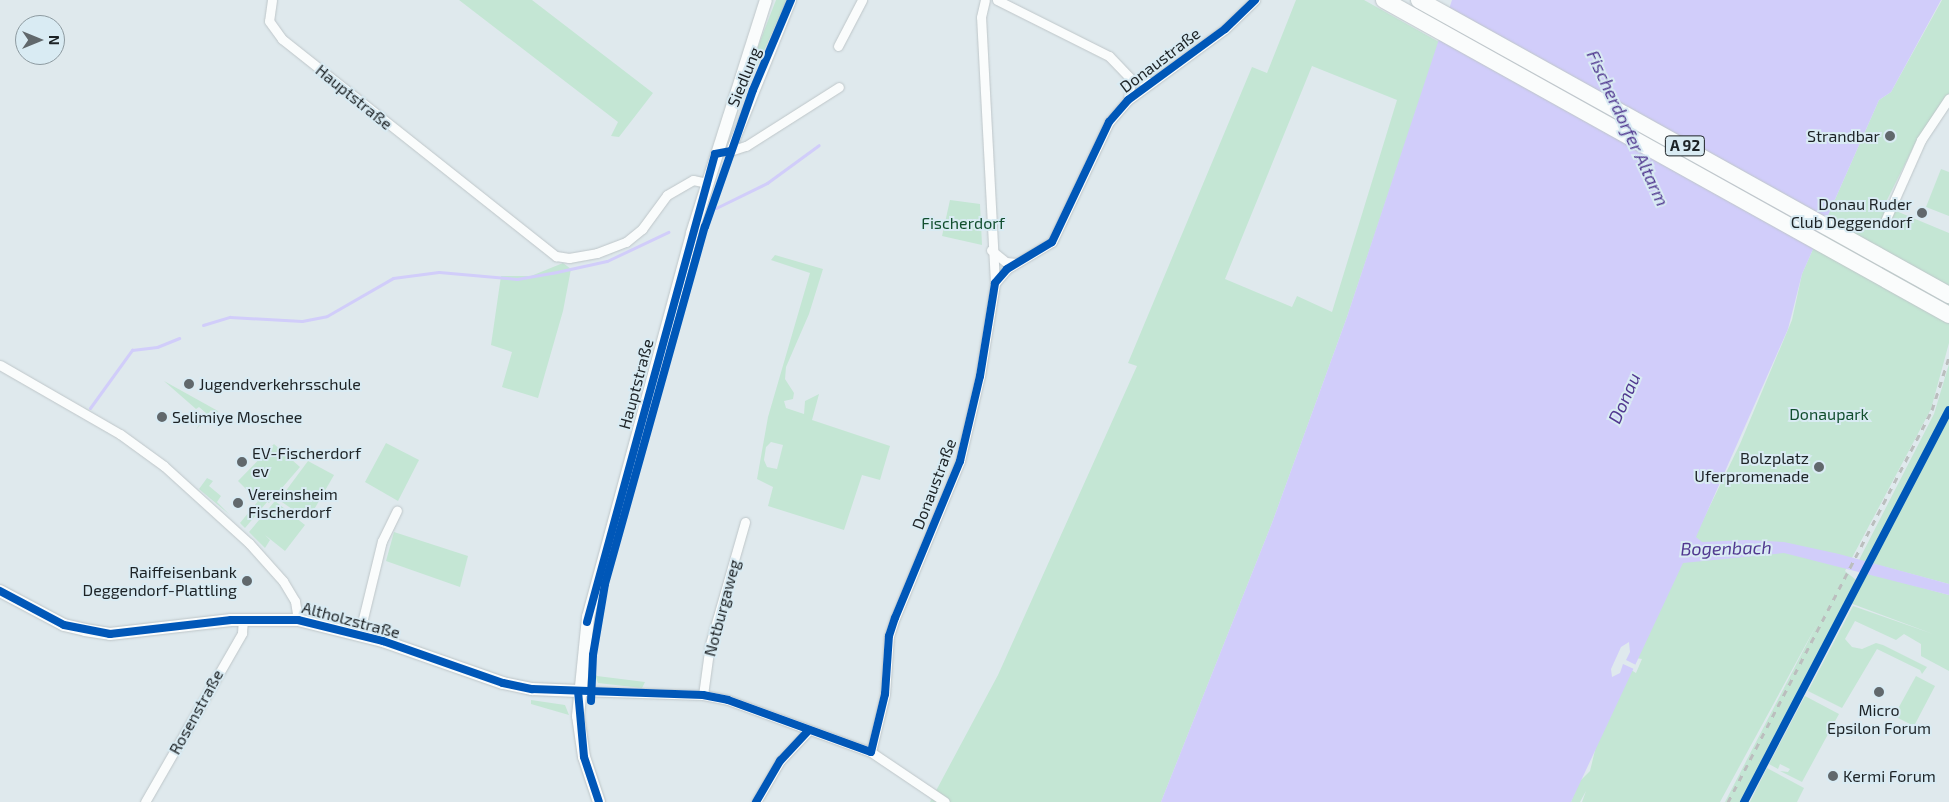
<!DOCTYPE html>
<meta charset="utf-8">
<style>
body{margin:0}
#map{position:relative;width:1949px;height:802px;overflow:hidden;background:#dfe9ed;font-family:"Exo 2",sans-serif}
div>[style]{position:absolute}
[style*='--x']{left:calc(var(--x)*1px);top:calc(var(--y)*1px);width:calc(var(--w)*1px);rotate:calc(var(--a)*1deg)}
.green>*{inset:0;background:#c4e6d4}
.water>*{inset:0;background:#d1cdfa}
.pier>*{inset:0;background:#dfe9ed}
.stream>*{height:3px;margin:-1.5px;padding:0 1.5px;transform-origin:1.5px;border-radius:1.5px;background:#d1cdfa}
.roads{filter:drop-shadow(0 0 1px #bec6c9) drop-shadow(0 0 1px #bec6c9)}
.street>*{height:9px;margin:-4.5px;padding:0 4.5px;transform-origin:4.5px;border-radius:4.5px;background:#fafcfc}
.secondary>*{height:12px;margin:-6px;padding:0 6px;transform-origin:6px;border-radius:6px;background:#fafcfc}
.highway>*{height:16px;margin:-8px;padding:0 8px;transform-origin:8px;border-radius:8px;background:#fafcfc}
.rail>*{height:3px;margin-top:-1.5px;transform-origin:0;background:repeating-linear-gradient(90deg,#bbbebe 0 6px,transparent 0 12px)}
.cycleway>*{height:8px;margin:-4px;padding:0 4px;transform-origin:4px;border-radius:4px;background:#0057b8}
.dots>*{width:14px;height:14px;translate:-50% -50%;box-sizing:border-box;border:2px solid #d9ebf3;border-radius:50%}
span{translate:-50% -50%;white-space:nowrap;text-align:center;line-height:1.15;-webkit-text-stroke:4px #d9ebf3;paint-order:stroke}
.shield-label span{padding:1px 4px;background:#d9ebf3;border:1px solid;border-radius:4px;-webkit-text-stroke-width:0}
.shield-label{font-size:15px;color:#1d2326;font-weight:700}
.street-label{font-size:16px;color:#1d2326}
.poi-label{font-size:16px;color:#1d2326}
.right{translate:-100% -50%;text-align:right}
.left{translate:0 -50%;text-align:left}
.park-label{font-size:16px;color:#114e2e}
.water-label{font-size:18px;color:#513990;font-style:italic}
.north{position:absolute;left:15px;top:15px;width:50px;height:50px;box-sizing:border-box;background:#d9ebf3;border:1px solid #8e9ba1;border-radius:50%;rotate:90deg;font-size:14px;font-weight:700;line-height:20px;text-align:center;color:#1d2326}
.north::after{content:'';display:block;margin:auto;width:18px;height:22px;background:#61686c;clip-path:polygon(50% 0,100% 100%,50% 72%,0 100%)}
</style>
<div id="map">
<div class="green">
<i style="clip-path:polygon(459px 0,532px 0,653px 93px,619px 137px,611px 136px,618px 122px)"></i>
<i style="clip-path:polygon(776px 0,787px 0,748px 86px,757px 49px)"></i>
<i style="clip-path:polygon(evenodd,1296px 0,1364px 0,1439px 42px,1347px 317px,1272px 523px,1161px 802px,930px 802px,998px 675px,1137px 366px,1128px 363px,1252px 67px,1267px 73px,1296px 0,1312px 66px,1397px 100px,1332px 312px,1297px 296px,1292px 307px,1225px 279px,1312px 66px)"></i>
<i style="clip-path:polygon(1942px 0,1949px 0,1949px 94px,1916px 142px,1884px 206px,1949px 233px,1949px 343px,1931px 409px,1845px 571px,1856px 580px,1740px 802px,1725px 802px,1817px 624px,1720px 802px,1582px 802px,1586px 791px,1580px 802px,1571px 802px,1578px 783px,1590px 771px,1597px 742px,1631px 670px,1636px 673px,1642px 659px,1636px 658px,1740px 444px,1792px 320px,1802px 274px,1879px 100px,1891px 92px)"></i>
<i style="clip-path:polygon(1941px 169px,1949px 172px,1949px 216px,1926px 207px)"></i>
<i style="clip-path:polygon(950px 200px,980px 204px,982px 245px,942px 236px)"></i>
<i style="clip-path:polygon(evenodd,775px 255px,823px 269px,809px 314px,786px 367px,785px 379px,794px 393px,793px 399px,784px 401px,786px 408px,804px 414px,805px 401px,819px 394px,812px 420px,890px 446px,880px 480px,862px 475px,844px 530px,768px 506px,773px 487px,757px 479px,768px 417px,810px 273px,771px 260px,775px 255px,771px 442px,783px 445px,777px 469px,767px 467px,764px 460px,766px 447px,771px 442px)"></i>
<i style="clip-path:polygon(563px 263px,571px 269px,563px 311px,538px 398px,502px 387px,512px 352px,491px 345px,501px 276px,531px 276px)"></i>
<i style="clip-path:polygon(1949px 364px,1949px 584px,1859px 560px,1934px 414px)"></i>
<i style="clip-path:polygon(164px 381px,218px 411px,216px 414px,211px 410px,196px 430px,206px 413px,199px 407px,196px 409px)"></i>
<i style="clip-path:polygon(386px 443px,419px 460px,398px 501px,365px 482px)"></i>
<i style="clip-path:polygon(274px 444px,300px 467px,269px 503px,246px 483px,267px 502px,245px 528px,240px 523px,258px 501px,238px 481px)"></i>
<i style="clip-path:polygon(308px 461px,334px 475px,308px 520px,279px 500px)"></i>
<i style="clip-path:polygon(207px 478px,213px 481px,209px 486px,221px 496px,217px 502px,230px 515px,199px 489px)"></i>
<i style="clip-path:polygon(275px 501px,305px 525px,285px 551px,265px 535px,270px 540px,265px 548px,249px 532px)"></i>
<i style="clip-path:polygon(394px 532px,468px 556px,460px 587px,386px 561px)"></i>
<i style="clip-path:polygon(1867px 573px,1949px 595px,1949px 671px,1921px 656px,1921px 644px,1904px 634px,1896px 640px,1855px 621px,1845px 639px,1852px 647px,1862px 649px,1876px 643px,1883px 645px,1927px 667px,1922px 674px,1920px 670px,1877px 649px,1842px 708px,1808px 691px,1853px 606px,1933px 634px,1850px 603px)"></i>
<i style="clip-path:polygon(594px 672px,597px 676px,645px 682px,642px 688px,598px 683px)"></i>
<i style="clip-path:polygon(1916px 676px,1935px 686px,1914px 726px,1894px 716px)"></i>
<i style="clip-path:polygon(1805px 696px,1839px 714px,1802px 782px,1780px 771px,1788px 772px,1790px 769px,1780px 764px,1778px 769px,1769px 764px)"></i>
<i style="clip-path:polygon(531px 700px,565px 705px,569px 715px,531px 704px)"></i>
<i style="clip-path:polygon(1767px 768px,1804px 788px,1797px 802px,1750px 802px)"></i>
</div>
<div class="water">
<i style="clip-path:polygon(1452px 0,1941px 0,1891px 92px,1879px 100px,1802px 274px,1788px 329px,1696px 537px,1702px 542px,1747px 540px,1784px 542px,1839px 554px,1949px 584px,1949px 595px,1784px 553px,1683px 563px,1571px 802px,1161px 802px,1272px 523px,1347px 317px)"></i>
</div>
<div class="pier">
<i style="clip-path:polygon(1629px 642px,1630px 652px,1626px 660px,1636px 665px,1634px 669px,1623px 664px,1620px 673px,1612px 677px,1611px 669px,1621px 647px)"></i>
</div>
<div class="stream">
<i style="--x:716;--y:208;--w:57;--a:-26.1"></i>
<i style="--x:767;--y:183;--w:64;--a:-36.2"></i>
<i style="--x:203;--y:325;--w:28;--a:-17"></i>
<i style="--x:230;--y:317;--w:72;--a:3.2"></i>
<i style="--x:302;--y:321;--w:25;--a:-11"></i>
<i style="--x:327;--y:316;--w:76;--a:-29.9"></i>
<i style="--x:393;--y:278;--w:46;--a:-7.4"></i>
<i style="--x:439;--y:272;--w:78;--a:5.1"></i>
<i style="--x:517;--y:279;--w:36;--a:-10"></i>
<i style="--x:552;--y:273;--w:56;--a:-12.3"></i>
<i style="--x:607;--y:261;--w:68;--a:-25.4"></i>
<i style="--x:90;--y:408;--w:72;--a:-54.1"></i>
<i style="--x:132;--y:350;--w:25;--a:-7"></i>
<i style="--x:157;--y:347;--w:24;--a:-22"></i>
</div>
<div class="roads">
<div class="street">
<i style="--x:272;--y:0;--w:21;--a:98"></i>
<i style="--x:269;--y:21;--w:22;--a:54"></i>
<i style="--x:282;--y:39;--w:350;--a:38.4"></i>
<i style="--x:556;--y:256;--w:13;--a:9"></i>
<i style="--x:569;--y:258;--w:28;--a:-10"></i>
<i style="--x:597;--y:253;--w:31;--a:-21"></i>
<i style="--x:626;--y:242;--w:21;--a:-39"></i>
<i style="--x:642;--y:229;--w:42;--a:-53.7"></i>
<i style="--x:667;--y:195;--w:30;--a:-30"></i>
<i style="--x:693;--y:180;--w:14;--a:12"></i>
<i style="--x:997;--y:0;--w:125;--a:26.6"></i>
<i style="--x:1109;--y:56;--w:32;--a:46"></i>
<i style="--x:1131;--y:79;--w:20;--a:9"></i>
<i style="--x:838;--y:46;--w:52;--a:-62.4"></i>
<i style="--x:1128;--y:100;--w:21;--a:-82"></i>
<i style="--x:730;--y:151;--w:163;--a:-68"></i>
<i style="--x:727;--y:152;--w:20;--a:-18"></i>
<i style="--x:746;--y:146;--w:110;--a:-32.4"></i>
<i style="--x:1885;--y:221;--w:89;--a:-66"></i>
<i style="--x:1921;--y:140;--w:50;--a:-56.3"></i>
<i style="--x:991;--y:250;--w:19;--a:39"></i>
<i style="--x:1006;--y:262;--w:10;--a:6"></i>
<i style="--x:995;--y:283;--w:18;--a:-49"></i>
<i style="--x:1007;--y:269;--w:52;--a:-31"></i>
<i style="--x:1052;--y:242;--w:133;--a:-64.6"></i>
<i style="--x:1109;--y:122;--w:29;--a:-49"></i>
<i style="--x:1128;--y:100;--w:120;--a:-36.2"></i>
<i style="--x:1225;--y:29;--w:42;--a:-44"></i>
<i style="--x:0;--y:365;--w:138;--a:29.9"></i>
<i style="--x:120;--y:434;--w:54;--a:36"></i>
<i style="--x:164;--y:466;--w:115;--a:42.2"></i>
<i style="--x:249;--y:543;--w:51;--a:48.2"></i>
<i style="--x:283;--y:581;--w:23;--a:59"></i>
<i style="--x:295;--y:601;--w:19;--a:81"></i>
<i style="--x:359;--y:635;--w:97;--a:-76.3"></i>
<i style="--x:382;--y:541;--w:34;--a:-64"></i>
<i style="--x:578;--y:691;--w:125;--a:1.8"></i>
<i style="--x:703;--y:695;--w:25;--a:11"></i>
<i style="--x:728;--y:700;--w:152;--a:20"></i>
<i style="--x:871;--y:752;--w:89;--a:34"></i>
<i style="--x:703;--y:695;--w:51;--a:-82.2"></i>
<i style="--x:710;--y:644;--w:127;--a:-74"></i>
<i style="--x:871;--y:752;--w:60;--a:-76.4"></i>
<i style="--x:885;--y:694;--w:58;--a:-86.1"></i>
<i style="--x:889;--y:636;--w:19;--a:-72"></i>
<i style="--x:895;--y:618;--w:170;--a:-67.5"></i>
<i style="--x:960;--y:461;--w:87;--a:-76.8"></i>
<i style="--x:980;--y:376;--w:94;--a:-80.8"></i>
<i style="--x:995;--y:283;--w:266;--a:-93"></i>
<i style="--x:981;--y:17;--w:17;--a:-77"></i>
<i style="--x:145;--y:802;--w:195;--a:-60.1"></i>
<i style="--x:242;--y:633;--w:13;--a:-86"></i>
<i style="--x:756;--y:802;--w:48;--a:-59.7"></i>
<i style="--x:780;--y:761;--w:42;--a:-46.9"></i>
</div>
<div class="secondary">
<i style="--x:0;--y:591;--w:72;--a:28"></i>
<i style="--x:64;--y:625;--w:22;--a:13"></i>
<i style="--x:85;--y:630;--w:25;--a:9"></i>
<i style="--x:110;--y:634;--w:122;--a:-6.6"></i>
<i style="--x:231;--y:620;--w:67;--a:0"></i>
<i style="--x:298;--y:620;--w:88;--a:13.9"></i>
<i style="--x:383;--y:641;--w:127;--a:19.3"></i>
<i style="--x:503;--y:683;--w:30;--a:12"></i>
<i style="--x:532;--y:689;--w:46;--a:2.5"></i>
<i style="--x:599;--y:802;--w:47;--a:-108.4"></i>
<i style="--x:584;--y:757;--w:41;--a:-98.3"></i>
<i style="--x:578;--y:716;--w:100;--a:-84.2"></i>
<i style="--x:588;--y:617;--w:398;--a:-74.8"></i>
<i style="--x:692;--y:233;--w:244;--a:-72.4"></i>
</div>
<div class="highway">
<i style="--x:1384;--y:0;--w:647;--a:29.14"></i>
<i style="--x:1419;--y:0;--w:607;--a:29.1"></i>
</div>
</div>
<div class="rail">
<i style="--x:1728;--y:802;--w:442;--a:-62.5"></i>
<i style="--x:1932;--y:410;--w:56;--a:-72.2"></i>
</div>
<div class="cycleway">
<i style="--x:0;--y:591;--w:72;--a:28"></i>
<i style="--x:64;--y:625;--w:47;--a:11.1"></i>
<i style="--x:110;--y:634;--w:122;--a:-6.6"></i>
<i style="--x:231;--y:620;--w:67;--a:0"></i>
<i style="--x:298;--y:620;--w:88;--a:13.9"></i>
<i style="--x:383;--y:641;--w:127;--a:19.3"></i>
<i style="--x:503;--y:683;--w:30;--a:12"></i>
<i style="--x:532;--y:689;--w:171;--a:2"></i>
<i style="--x:703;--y:695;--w:25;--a:11"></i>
<i style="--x:728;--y:700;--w:152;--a:20"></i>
<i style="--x:871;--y:752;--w:60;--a:-76.4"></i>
<i style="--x:885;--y:694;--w:58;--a:-86.1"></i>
<i style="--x:889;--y:636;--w:19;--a:-72"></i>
<i style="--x:895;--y:618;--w:170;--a:-67.5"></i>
<i style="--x:960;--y:461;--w:87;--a:-76.8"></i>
<i style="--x:980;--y:376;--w:94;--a:-80.8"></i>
<i style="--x:995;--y:283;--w:18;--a:-49"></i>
<i style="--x:1007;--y:269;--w:52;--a:-31"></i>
<i style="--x:1052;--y:242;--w:133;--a:-64.6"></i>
<i style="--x:1109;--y:122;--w:29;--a:-49"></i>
<i style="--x:1128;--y:100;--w:120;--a:-36.2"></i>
<i style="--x:1225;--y:29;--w:42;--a:-44"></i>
<i style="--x:587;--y:622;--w:485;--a:-74.7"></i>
<i style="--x:715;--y:154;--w:15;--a:-11"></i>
<i style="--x:578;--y:691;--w:66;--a:84.8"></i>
<i style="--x:584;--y:757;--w:47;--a:71.6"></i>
<i style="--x:591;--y:701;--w:46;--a:-87.5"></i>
<i style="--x:593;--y:655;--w:72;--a:-80.4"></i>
<i style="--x:605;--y:584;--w:371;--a:-74.4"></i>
<i style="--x:705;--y:227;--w:145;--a:-70.7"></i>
<i style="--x:753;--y:90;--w:98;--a:-67.1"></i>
<i style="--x:756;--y:802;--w:48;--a:-59.7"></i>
<i style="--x:780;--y:761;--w:42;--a:-46.9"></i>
<i style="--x:1744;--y:802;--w:442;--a:-62.4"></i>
</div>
<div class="dots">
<i style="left:1890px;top:136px;background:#61686c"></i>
<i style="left:1922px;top:213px;background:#61686c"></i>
<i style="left:189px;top:384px;background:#61686c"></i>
<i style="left:162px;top:417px;background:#61686c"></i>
<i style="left:242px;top:462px;background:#61686c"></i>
<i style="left:1819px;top:467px;background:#61686c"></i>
<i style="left:238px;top:503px;background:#61686c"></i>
<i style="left:247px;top:581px;background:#61686c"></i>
<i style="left:1879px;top:692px;background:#61686c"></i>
<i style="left:1833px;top:776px;background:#61686c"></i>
</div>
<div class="shield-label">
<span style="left:1685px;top:146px">A 92</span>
</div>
<div class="street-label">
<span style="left:1160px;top:60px;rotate:-37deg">Donaustraße</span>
<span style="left:744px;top:77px;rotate:-68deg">Siedlung</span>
<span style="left:354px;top:97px;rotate:39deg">Hauptstraße</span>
<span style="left:636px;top:384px;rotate:-75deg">Hauptstraße</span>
<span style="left:934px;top:484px;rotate:-69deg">Donaustraße</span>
<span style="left:722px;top:608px;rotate:-75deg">Notburgaweg</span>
<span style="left:351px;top:620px;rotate:15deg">Altholzstraße</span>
<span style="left:196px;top:712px;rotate:-61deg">Rosenstraße</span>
</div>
<div class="poi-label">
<span class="right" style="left:1880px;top:136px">Strandbar</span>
<span class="right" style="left:1912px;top:213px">Donau Ruder<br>Club Deggendorf</span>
<span class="left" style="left:199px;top:384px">Jugendverkehrsschule</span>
<span class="left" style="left:172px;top:417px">Selimiye Moschee</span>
<span class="left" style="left:252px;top:462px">EV-Fischerdorf<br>ev</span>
<span class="right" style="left:1809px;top:467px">Bolzplatz<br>Uferpromenade</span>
<span class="left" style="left:248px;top:503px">Vereinsheim<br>Fischerdorf</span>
<span class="right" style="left:237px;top:581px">Raiffeisenbank<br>Deggendorf-Plattling</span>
<span style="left:1879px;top:719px">Micro<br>Epsilon Forum</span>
<span class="left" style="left:1843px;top:776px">Kermi Forum</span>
</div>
<div class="park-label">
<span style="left:963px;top:223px">Fischerdorf</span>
<span style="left:1829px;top:414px">Donaupark</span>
</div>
<div class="water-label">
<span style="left:1628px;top:128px;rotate:65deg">Fischerdorfer Altarm</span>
<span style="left:1624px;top:398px;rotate:-66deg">Donau</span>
<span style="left:1726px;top:548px;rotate:-1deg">Bogenbach</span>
</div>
<div class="north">N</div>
</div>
